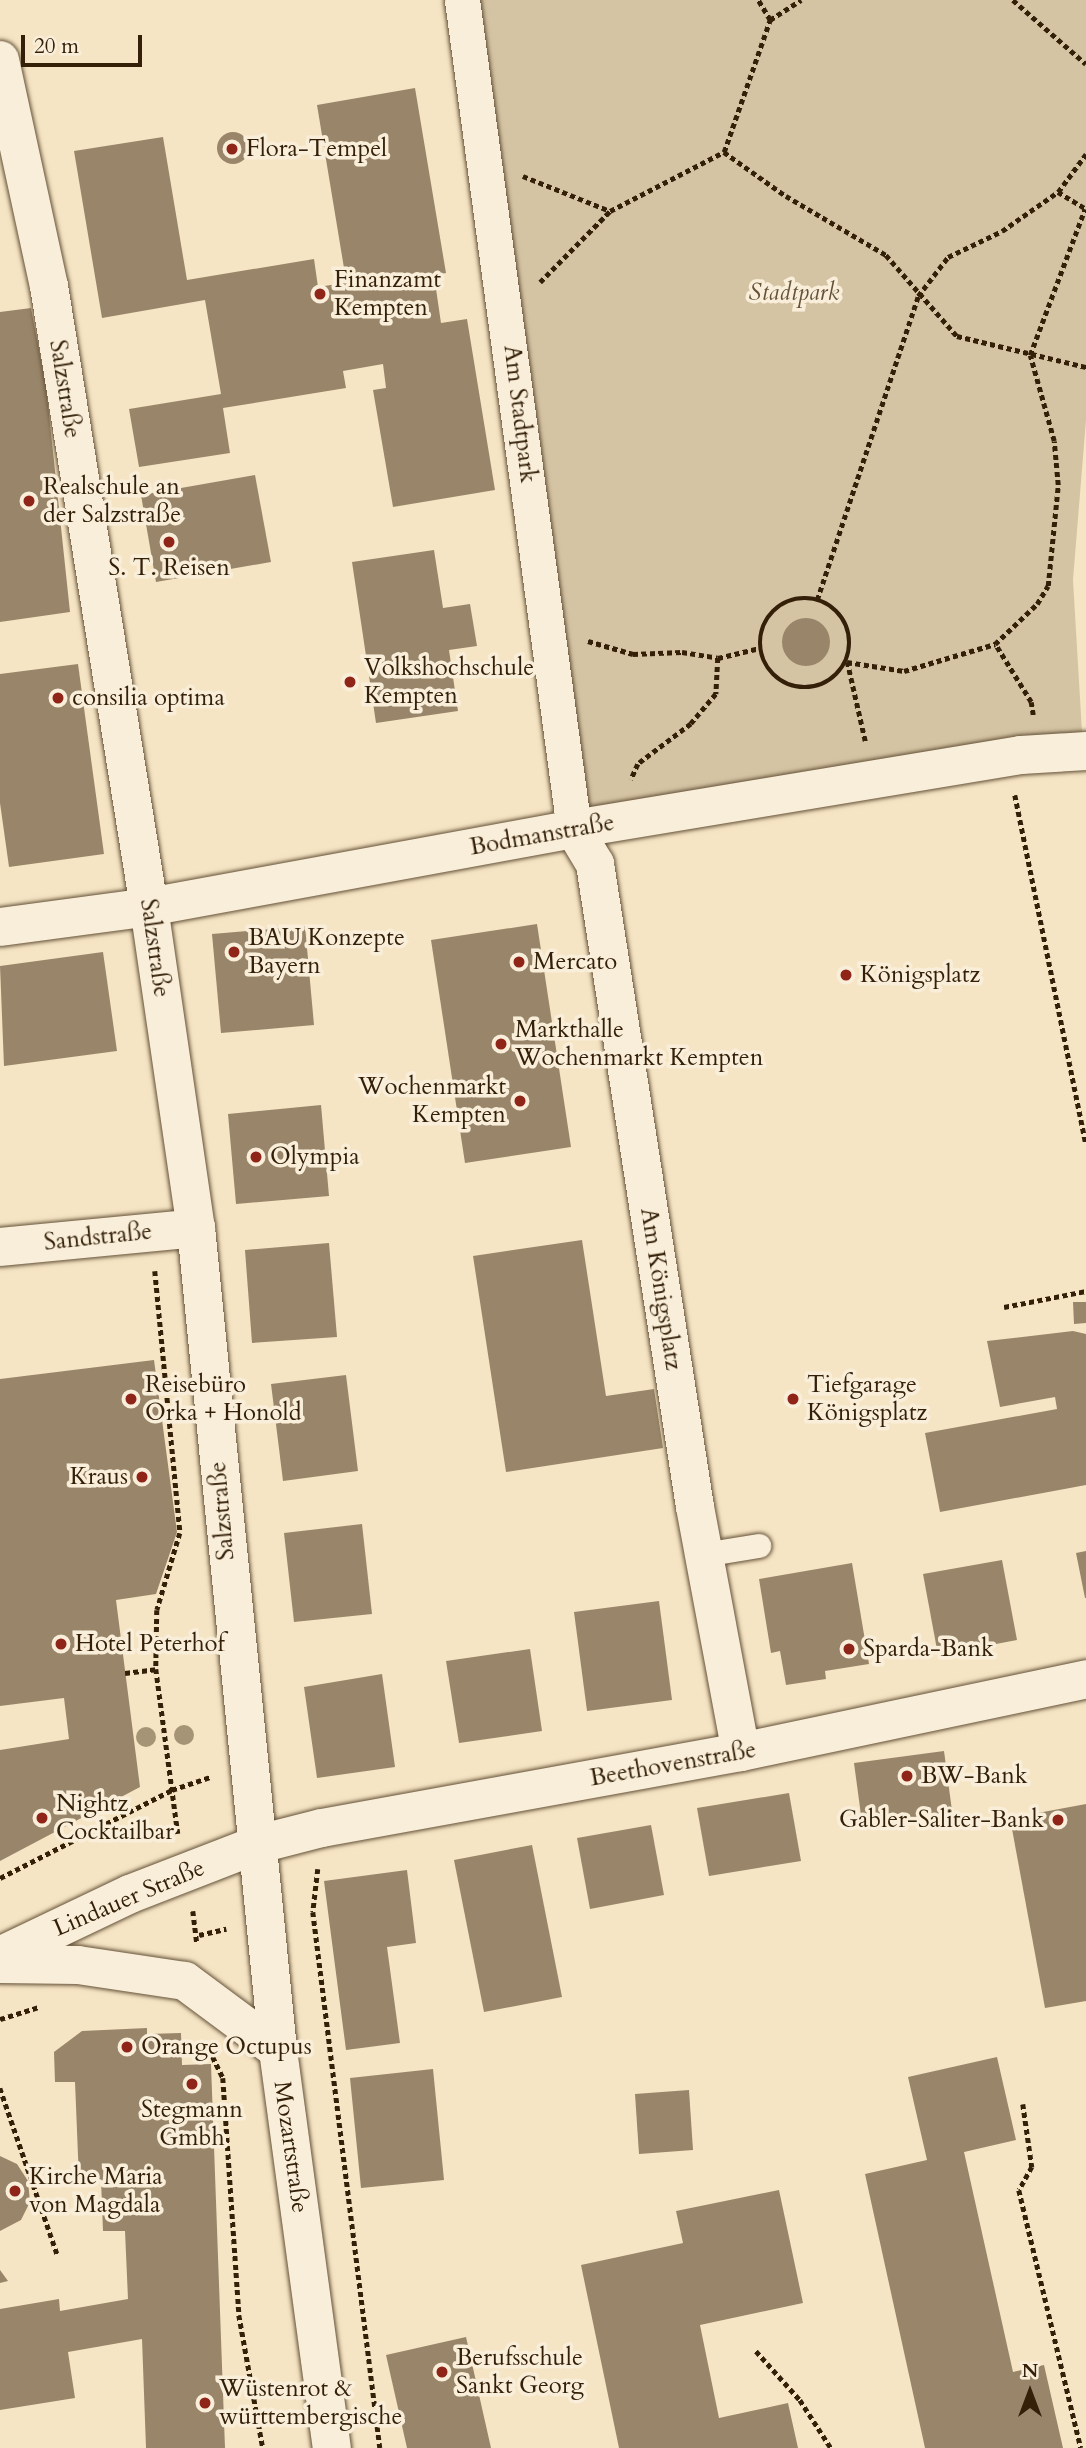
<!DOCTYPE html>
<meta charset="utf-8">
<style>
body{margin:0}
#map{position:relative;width:1086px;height:2448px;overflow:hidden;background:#f6e5c4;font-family:Cardo,serif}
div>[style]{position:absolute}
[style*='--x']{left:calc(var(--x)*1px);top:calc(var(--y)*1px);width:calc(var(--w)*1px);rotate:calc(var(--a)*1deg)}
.green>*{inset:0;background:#d5c4a4}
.building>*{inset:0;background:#99866a}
.round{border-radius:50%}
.path>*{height:4.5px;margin-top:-2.25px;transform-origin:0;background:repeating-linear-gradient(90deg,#342009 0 5px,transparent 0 8.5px)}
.path>.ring{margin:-2.25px;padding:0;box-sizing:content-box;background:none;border:4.5px solid #342009;border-radius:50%}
.roads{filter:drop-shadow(0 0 2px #645138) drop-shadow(0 0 2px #645138)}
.service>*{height:24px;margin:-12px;padding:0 12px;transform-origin:12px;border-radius:12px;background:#f9eed9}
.pedestrian>*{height:35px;margin:-17.5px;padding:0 17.5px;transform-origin:17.5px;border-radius:17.5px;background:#f9eed9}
.minor>*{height:38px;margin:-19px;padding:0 19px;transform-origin:19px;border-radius:19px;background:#f9eed9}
.tertiary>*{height:38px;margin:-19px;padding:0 19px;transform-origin:19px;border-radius:19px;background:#f9eed9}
.trees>*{width:20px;height:20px;margin:-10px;border-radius:50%;background:#a69477}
.dots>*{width:19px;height:19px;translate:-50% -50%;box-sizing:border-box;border:4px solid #f9eed9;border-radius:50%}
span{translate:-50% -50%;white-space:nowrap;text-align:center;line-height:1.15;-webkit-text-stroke:7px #f9eed9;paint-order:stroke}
.poi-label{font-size:24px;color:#342009}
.left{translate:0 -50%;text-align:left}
.right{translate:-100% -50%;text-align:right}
.park-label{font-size:24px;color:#645138;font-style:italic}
.street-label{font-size:24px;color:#342009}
.north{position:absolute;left:995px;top:2357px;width:70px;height:70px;-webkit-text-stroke:5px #f9eed9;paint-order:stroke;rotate:0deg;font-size:19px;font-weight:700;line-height:28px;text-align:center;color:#342009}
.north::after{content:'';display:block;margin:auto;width:24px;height:32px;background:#342009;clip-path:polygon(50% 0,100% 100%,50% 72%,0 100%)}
.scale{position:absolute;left:21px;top:35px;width:121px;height:32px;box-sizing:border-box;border:4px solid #342009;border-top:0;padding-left:9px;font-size:21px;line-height:24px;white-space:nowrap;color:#342009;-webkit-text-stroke:5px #f9eed9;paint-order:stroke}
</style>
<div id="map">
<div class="green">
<i style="clip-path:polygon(454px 0,1086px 0,1086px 420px,1073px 580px,1082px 732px,575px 811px)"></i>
</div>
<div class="building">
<i style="clip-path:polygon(415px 88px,446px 273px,434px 275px,441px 323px,467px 319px,495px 490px,393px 507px,373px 390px,386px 388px,383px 364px,343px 371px,346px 388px,223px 408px,230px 453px,139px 467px,129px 409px,221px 394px,205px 300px,102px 318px,74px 151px,163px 137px,187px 280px,314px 259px,318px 287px,356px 281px,353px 267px,344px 268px,317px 105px)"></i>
<i class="round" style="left:217px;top:132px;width:32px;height:32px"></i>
<i style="clip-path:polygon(31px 308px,46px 386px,70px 612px,0 622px,0 312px)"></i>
<i style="clip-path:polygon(255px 475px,271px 562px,156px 582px,141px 495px)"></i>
<i style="clip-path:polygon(434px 550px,443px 608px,470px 604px,477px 646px,449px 650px,458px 711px,376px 723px,352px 562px)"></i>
<i class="round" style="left:782px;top:618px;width:48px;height:48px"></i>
<i style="clip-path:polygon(78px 664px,104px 854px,9px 867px,0 803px,0 674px)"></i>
<i style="clip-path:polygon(537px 924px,571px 1147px,465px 1163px,431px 940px)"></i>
<i style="clip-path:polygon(305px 926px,314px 1025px,221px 1033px,212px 934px)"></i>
<i style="clip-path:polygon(103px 952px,117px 1051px,4px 1066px,0 966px)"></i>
<i style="clip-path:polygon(321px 1105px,329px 1196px,236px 1204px,228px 1114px)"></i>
<i style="clip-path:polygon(582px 1240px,606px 1396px,654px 1389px,663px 1448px,506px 1472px,473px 1256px)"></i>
<i style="clip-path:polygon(329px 1243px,337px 1337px,252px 1343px,245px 1250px)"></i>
<i style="clip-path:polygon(1073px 1302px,1086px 1302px,1086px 1323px,1074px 1324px)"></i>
<i style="clip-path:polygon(1073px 1331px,1086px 1334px,1086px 1485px,940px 1512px,925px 1433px,1057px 1409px,1055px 1397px,1000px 1407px,987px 1341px)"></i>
<i style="clip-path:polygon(154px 1360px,177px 1532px,156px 1594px,116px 1600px,140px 1787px,0 1861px,0 1750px,69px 1739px,64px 1698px,0 1706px,0 1379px)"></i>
<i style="clip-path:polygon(346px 1375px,358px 1471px,283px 1481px,271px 1384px)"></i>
<i style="clip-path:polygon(362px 1524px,372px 1614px,294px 1622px,284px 1533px)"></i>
<i style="clip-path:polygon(1086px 1551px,1086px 1598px,1085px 1598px,1076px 1553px)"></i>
<i style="clip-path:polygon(1002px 1560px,1017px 1640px,938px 1655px,923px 1574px)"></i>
<i style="clip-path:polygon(852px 1563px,869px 1664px,825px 1671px,826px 1679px,786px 1685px,780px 1651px,771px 1653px,759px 1579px)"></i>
<i style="clip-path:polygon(659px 1601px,672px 1700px,587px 1711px,574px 1612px)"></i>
<i style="clip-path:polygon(530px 1649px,542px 1731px,459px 1743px,446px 1661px)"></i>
<i style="clip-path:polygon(382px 1674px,395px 1767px,317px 1778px,304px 1687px)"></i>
<i style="clip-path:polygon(944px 1751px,953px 1818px,863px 1830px,854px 1763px)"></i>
<i style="clip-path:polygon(789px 1793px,801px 1861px,709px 1876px,697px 1808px)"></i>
<i style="clip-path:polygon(1086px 1804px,1086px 2001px,1045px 2008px,1010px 1818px)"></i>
<i style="clip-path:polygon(651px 1825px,664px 1895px,590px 1909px,577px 1838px)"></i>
<i style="clip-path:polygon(532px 1845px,562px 1997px,484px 2012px,454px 1860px)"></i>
<i style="clip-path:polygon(407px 1870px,416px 1943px,387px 1947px,400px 2043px,346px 2050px,324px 1881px)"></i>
<i style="clip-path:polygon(147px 2028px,147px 2034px,181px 2033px,182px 2065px,211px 2064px,225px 2448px,146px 2448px,142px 2339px,68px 2352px,75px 2398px,0 2410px,0 2309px,59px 2299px,60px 2311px,128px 2299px,125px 2231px,103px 2231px,101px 2180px,79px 2180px,75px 2082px,55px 2082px,54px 2052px,82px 2031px)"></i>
<i style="clip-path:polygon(997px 2057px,1016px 2140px,964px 2152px,1013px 2372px,1044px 2365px,1063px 2448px,925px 2448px,865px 2174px,927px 2160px,908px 2077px)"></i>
<i style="clip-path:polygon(433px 2069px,444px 2180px,361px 2188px,350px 2078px)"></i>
<i style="clip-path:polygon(689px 2090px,693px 2150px,639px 2154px,635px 2094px)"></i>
<i style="clip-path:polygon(0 2156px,17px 2164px,28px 2181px,30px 2202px,21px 2220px,0 2231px)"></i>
<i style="clip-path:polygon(779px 2190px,803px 2303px,700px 2325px,719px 2418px,788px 2403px,798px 2448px,619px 2448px,581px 2265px,683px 2243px,676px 2211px)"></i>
<i style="clip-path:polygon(0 2270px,8px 2281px,0 2283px)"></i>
<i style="clip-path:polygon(466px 2337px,491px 2448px,407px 2448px,386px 2355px)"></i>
</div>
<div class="path">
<i style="--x:1013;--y:0;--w:97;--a:41.2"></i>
<i style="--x:770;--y:20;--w:37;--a:-33"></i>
<i style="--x:724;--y:152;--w:76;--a:35.4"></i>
<i style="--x:786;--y:196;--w:116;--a:30.5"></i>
<i style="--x:886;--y:255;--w:108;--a:48.8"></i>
<i style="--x:957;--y:336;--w:133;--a:13.5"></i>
<i style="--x:523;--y:176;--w:94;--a:21.9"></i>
<i style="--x:1058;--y:192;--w:33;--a:31"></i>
<i style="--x:540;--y:282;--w:100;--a:-45.4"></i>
<i style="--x:610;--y:211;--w:128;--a:-27.4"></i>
<i style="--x:724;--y:152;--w:140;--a:-70.8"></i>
<i style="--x:770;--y:20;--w:23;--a:-121"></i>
<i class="ring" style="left:760px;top:598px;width:85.5px;height:85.5px"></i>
<i style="--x:817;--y:600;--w:320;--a:-71.6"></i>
<i style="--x:918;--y:296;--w:49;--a:-52.4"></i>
<i style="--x:948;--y:257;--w:60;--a:-25.7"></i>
<i style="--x:1002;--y:231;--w:68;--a:-34.9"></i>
<i style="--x:1058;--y:192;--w:47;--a:-53.6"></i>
<i style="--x:588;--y:641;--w:47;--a:16.1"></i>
<i style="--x:633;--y:654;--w:49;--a:-2.3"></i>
<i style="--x:682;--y:652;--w:36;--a:9"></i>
<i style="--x:718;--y:658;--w:36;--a:93"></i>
<i style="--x:716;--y:694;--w:39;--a:130"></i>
<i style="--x:691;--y:724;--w:66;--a:143"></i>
<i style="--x:638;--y:764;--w:17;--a:114"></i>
<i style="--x:718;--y:658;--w:43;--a:-13.4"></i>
<i style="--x:1033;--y:715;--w:13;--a:-99"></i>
<i style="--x:1031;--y:702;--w:68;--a:-121.8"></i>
<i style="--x:995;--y:644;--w:58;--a:-43.6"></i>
<i style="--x:1037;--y:604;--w:21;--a:-59"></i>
<i style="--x:1048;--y:586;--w:101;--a:-84.3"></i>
<i style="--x:1058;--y:485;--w:44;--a:-95.2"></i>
<i style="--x:1054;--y:441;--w:89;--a:-105.6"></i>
<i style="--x:1030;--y:355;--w:156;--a:-69.4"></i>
<i style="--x:865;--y:741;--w:81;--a:-102.8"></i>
<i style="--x:847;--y:662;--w:58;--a:9"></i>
<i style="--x:904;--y:671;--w:95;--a:-16.5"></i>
<i style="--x:1015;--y:795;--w:355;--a:78.5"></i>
<i style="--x:155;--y:1271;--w:263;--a:84.5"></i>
<i style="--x:180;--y:1533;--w:80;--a:106.6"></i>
<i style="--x:157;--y:1610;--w:59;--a:91"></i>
<i style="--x:156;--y:1669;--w:166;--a:82.4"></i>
<i style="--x:1004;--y:1307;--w:84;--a:-11"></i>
<i style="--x:125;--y:1673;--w:31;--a:-7"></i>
<i style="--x:318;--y:1869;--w:43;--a:96.6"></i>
<i style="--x:313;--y:1912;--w:540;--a:82.87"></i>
<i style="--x:0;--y:1878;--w:193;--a:-27.1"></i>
<i style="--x:172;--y:1790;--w:40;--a:-18.9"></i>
<i style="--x:193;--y:1911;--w:32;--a:83"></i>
<i style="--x:199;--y:1935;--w:28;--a:-13"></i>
<i style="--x:0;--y:2019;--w:41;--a:-17.1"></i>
<i style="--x:209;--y:2049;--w:32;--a:64"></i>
<i style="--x:223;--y:2078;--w:238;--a:86.1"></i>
<i style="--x:239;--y:2315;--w:135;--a:79.8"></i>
<i style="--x:0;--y:2088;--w:176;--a:71"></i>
<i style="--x:1023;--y:2104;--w:64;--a:81.9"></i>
<i style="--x:1032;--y:2167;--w:26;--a:119"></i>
<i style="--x:1019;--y:2190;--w:265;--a:76.5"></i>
<i style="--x:756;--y:2351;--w:66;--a:48.1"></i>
<i style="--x:800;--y:2400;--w:57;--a:57.1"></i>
</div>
<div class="roads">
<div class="service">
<i style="--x:704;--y:1555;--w:56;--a:-9.3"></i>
</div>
<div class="pedestrian">
<i style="--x:462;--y:0;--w:837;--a:82.31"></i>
</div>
<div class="minor">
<i style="--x:574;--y:829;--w:41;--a:59"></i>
<i style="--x:595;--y:864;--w:651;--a:81.16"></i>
<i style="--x:695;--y:1507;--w:249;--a:79.4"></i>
<i style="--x:0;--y:927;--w:150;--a:-7.6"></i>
<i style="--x:149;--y:907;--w:432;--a:-10.4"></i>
<i style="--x:574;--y:829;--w:453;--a:-9.4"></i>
<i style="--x:1021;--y:755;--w:65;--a:-3.5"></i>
<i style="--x:0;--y:1247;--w:197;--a:-5.5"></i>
</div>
<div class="tertiary">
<i style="--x:0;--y:60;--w:231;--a:77.8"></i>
<i style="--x:49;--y:286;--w:629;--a:80.85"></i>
<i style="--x:149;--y:907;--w:324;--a:81.7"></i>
<i style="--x:196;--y:1228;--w:826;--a:84.3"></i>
<i style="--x:278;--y:2050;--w:402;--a:82.3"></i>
<i style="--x:0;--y:1956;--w:144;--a:-25.5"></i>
<i style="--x:130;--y:1894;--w:138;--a:-21.2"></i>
<i style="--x:259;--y:1844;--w:65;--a:-14.3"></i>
<i style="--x:322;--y:1828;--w:426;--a:-10.3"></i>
<i style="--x:741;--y:1752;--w:353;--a:-11.9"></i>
<i style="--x:0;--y:1964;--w:78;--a:0.7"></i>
<i style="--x:78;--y:1965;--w:108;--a:8.5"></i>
<i style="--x:185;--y:1981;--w:116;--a:36.6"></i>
</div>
</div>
<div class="trees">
<i style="left:184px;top:1735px"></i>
<i style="left:146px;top:1737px"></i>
</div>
<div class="dots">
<i style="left:232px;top:149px;background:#8f2418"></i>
<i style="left:320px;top:294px;background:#8f2418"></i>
<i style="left:29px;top:501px;background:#8f2418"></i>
<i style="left:169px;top:542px;background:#8f2418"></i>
<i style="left:350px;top:682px;background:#8f2418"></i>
<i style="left:58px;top:698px;background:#8f2418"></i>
<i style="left:234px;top:952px;background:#8f2418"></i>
<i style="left:519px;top:962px;background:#8f2418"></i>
<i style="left:846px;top:975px;background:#8f2418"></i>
<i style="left:501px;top:1044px;background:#8f2418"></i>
<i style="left:520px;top:1101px;background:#8f2418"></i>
<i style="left:256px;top:1157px;background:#8f2418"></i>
<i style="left:131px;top:1399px;background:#8f2418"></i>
<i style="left:793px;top:1399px;background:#8f2418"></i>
<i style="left:142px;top:1477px;background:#8f2418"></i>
<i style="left:61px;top:1644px;background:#8f2418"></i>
<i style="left:849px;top:1649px;background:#8f2418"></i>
<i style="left:907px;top:1776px;background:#8f2418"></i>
<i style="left:42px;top:1818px;background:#8f2418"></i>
<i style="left:1058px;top:1820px;background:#8f2418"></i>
<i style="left:127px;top:2047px;background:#8f2418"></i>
<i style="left:192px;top:2084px;background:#8f2418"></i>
<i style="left:15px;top:2191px;background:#8f2418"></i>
<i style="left:442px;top:2372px;background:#8f2418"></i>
<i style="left:205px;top:2403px;background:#8f2418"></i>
</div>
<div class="poi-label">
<span class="left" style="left:246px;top:149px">Flora-Tempel</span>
<span class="left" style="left:334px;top:294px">Finanzamt<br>Kempten</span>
<span class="left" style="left:43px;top:501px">Realschule an<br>der Salzstraße</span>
<span style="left:169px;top:568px">S. T. Reisen</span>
<span class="left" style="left:364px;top:682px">Volkshochschule<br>Kempten</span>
<span class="left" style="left:72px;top:698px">consilia optima</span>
<span class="left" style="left:248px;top:952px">BAU Konzepte<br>Bayern</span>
<span class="left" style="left:533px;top:962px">Mercato</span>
<span class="left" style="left:860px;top:975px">Königsplatz</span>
<span class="left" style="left:515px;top:1044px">Markthalle<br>Wochenmarkt Kempten</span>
<span class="right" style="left:506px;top:1101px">Wochenmarkt<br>Kempten</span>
<span class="left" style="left:270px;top:1157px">Olympia</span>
<span class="left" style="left:145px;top:1399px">Reisebüro<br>Orka + Honold</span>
<span class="left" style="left:807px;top:1399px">Tiefgarage<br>Königsplatz</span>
<span class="right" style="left:128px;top:1477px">Kraus</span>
<span class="left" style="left:75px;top:1644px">Hotel Peterhof</span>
<span class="left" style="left:863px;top:1649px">Sparda-Bank</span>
<span class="left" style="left:921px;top:1776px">BW-Bank</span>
<span class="left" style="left:56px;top:1818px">Nightz<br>Cocktailbar</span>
<span class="right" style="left:1044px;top:1820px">Gabler-Saliter-Bank</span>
<span class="left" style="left:141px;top:2047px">Orange Octupus</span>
<span style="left:192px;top:2124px">Stegmann<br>Gmbh</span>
<span class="left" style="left:29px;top:2191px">Kirche Maria<br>von Magdala</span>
<span class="left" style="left:456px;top:2372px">Berufsschule<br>Sankt Georg</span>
<span class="left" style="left:219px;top:2403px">Wüstenrot &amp;<br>württembergische</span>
</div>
<div class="park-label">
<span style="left:794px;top:293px">Stadtpark</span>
</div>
<div class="street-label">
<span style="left:65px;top:389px;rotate:81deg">Salzstraße</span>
<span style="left:520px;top:414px;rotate:83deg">Am Stadtpark</span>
<span style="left:542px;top:835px;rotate:-10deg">Bodmanstraße</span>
<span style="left:155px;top:948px;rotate:82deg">Salzstraße</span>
<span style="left:98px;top:1237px;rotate:-6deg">Sandstraße</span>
<span style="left:661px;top:1289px;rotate:81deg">Am Königsplatz</span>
<span style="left:222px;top:1511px;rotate:-95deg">Salzstraße</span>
<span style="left:673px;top:1764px;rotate:-10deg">Beethovenstraße</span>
<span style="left:129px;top:1898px;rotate:-23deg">Lindauer Straße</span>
<span style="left:291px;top:2147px;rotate:82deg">Mozartstraße</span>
</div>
<div class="north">N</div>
<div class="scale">20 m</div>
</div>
